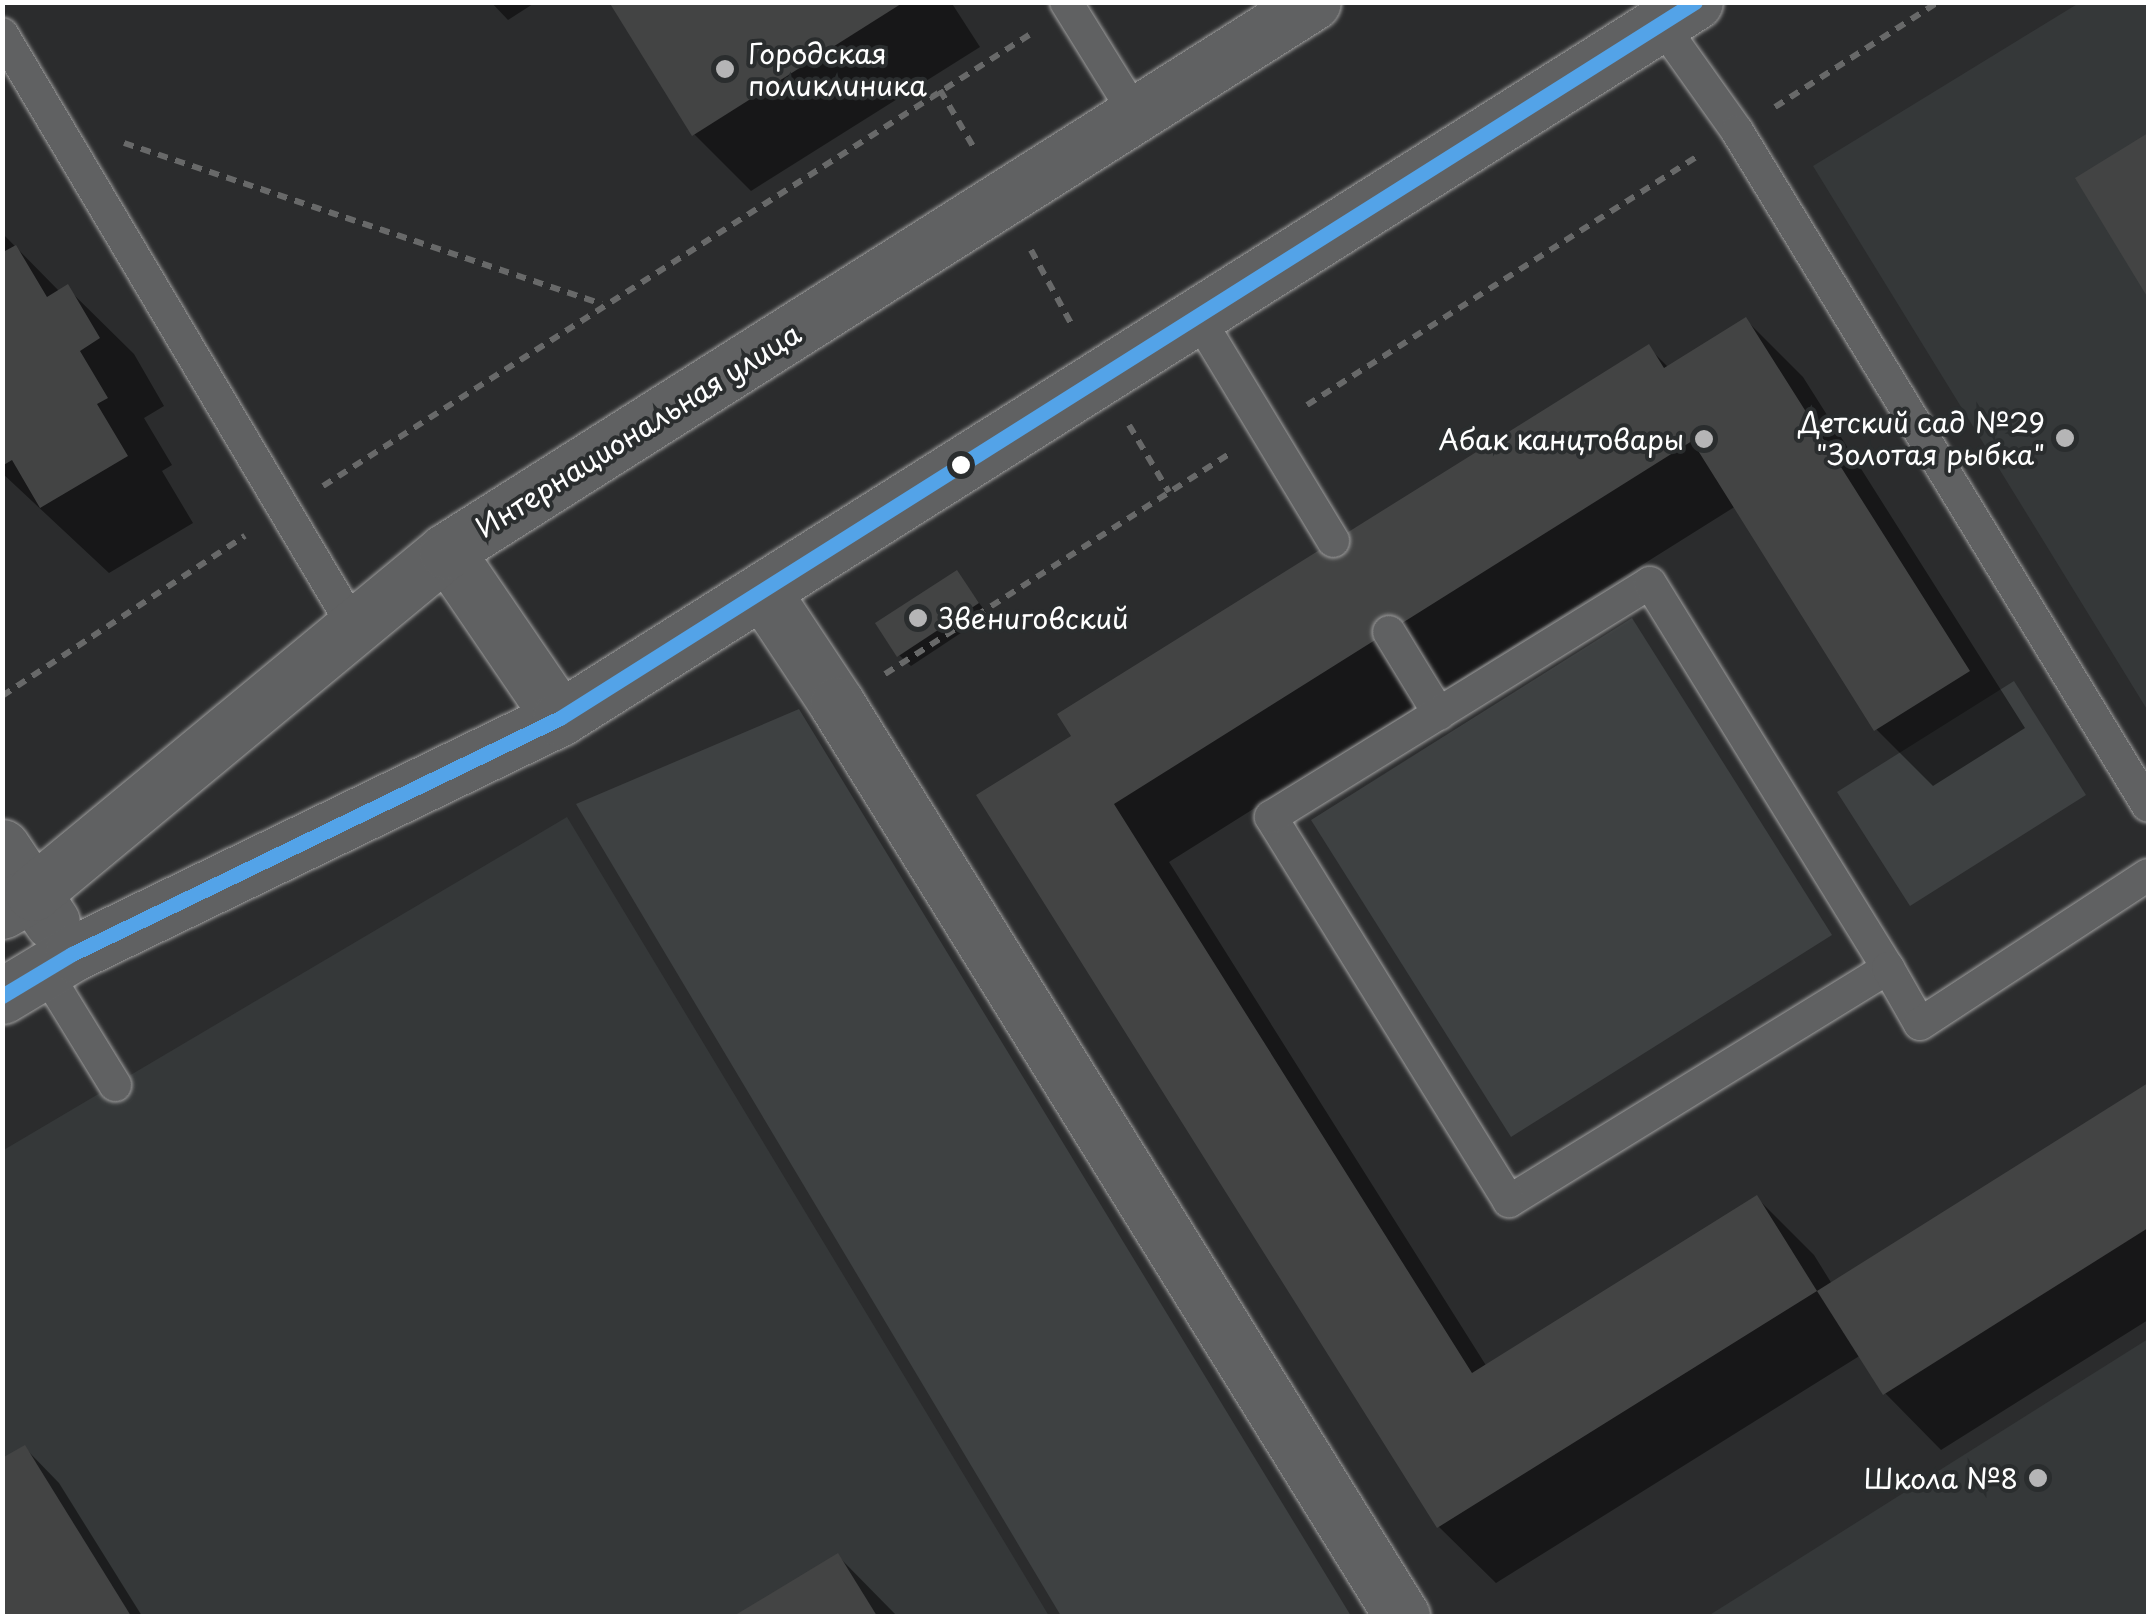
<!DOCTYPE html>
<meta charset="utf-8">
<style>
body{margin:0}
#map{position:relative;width:2151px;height:1619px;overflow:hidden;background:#2b2c2d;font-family:"Playpen Sans",sans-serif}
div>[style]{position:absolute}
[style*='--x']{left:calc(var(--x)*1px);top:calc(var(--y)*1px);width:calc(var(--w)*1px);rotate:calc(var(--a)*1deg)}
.built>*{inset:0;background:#353839}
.green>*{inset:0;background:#3e4142}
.shadow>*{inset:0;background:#0007}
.building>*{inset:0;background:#434444}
.path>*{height:6px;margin-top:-3px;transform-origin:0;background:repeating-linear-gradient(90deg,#686969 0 10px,transparent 0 18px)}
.roads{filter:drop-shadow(0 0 2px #a0a0a0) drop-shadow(0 0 2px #a0a0a0)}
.service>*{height:32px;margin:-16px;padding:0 16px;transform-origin:16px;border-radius:16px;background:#606162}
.minor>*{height:55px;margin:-27.5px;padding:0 27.5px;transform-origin:27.5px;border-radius:27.5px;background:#606162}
.tertiary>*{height:55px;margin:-27.5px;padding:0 27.5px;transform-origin:27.5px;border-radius:27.5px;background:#606162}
.bus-1>*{height:15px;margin:-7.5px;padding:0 7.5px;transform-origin:7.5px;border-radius:7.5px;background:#53a3e8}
.dots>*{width:28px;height:28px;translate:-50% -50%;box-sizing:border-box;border:5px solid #2a2d2e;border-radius:50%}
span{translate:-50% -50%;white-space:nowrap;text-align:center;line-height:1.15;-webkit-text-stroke:8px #2a2d2e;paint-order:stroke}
.poi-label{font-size:28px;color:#fff}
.left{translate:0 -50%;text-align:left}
.right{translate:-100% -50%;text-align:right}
.street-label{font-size:28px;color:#fff}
.frame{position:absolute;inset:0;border:5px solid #fff;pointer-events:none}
</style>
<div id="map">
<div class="built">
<i style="clip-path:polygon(2079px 3px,2148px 3px,2148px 711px,1813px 166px)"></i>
<i style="clip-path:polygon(567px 817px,1049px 1616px,3px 1616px,2px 1151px)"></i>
<i style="clip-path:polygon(2148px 1339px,2148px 1616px,1708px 1616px)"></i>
</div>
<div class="green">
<i style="clip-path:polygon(1632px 618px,1832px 935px,1511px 1137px,1311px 820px)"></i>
<i style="clip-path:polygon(2014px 681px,2086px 795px,1910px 906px,1837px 792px)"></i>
<i style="clip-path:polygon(799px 709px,1351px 1616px,1061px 1616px,576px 804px)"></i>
</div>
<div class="shadow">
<i style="clip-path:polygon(491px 2px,536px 2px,508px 20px)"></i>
<i style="clip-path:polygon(612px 2px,951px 2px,980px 47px,751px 191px,694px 134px)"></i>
<i style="clip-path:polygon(2148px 136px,2148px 293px,2078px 179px)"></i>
<i style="clip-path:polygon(2px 233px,60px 292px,67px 288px,134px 354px,164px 406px,144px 418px,172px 465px,162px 471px,193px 523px,109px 573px,2px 473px)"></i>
<i style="clip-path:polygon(1746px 320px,1803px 377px,2025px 728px,1933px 786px,1876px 729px,1736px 506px,1169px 862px,1487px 1367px,1757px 1198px,1814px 1255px,1832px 1284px,2148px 1086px,2148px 1320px,1941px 1450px,1885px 1393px,1861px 1355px,1496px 1583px,1439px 1527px,1074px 737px,1648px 347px,1669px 368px)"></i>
<i style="clip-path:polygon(957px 573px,988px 615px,911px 666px,899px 655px)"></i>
<i style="clip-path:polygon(25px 1448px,59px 1483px,142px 1616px,2px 1616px,2px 1461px)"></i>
<i style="clip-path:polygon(838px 1556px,897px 1616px,742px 1616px,741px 1615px)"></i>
</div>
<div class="building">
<i style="clip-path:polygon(609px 2px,904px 2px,692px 136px)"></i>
<i style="clip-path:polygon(2148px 133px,2148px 298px,2075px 178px)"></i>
<i style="clip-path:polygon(16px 245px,47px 297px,68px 284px,100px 338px,80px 351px,108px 398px,97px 404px,128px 456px,40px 508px,12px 460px,2px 466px,2px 246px,5px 251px)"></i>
<i style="clip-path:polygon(1746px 317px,1970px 671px,1874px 731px,1692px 441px,1114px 804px,1472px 1373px,1757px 1195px,1817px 1291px,1437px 1528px,976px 795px,1071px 736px,1057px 714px,1649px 344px,1664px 368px)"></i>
<i style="clip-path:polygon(957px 570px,979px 603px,897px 657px,875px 623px)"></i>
<i style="clip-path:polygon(2148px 1083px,2148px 1228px,1883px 1395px,1817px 1291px)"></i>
<i style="clip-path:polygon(25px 1445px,131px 1616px,2px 1616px,2px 1458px)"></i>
<i style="clip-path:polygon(838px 1553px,877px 1616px,739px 1616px,737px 1614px)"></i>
</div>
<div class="path">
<i style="--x:940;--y:90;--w:67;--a:59.6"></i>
<i style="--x:1775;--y:107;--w:194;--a:-32.8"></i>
<i style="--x:124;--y:143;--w:504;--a:18.61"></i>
<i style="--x:1031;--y:250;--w:88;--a:61.4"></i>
<i style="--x:1307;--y:405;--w:462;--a:-32.5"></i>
<i style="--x:1129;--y:425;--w:78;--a:59.2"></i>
<i style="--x:323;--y:486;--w:838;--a:-32.57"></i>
<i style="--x:885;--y:674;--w:408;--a:-32.6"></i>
<i style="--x:2;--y:696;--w:291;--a:-33.4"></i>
</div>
<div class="roads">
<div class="service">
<i style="--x:1066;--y:2;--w:133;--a:58.2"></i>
<i style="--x:1661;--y:24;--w:131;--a:54.6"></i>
<i style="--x:1737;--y:131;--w:790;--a:58.66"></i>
<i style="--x:2;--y:34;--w:690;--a:59.31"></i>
<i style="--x:1197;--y:316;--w:263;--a:58.8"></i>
<i style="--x:1389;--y:632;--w:96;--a:58.6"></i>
<i style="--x:1888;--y:968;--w:445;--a:148.4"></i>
<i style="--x:1509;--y:1201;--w:452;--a:-121.8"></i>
<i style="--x:1271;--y:817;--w:445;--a:-31.7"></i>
<i style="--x:1650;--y:583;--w:453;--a:58.3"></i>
<i style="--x:1888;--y:968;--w:64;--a:60.3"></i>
<i style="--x:1920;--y:1024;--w:272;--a:-33.2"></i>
<i style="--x:45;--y:971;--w:134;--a:58.4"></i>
</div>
<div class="minor">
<i style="--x:763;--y:592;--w:134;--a:56.5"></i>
<i style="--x:837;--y:704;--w:1073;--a:58.22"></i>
</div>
<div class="tertiary">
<i style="--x:446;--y:551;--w:202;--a:55.7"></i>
<i style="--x:2;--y:847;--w:90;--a:56.3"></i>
<i style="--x:2;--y:911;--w:36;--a:-30"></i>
<i style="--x:33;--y:893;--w:536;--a:-39.63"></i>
<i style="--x:446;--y:551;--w:1026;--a:-32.34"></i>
<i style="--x:2;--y:996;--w:82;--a:-31"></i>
<i style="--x:72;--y:954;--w:542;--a:-25.81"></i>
<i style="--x:560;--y:718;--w:1342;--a:-32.25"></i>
</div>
</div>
<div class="bus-1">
<i style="--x:2;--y:996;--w:82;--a:-31"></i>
<i style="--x:72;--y:954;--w:542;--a:-25.81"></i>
<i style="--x:560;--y:718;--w:1342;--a:-32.25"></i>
</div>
<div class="dots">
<i style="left:725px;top:69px;background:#b5b5b6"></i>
<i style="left:2065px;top:438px;background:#b5b5b6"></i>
<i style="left:1704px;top:439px;background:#b5b5b6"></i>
<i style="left:961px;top:465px;background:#fff"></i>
<i style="left:918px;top:618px;background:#b5b5b6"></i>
<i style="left:2038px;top:1478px;background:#b5b5b6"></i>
</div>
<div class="poi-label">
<span class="left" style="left:748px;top:69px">Городская<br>поликлиника</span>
<span class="right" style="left:2045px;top:438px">Детский сад №29<br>"Золотая рыбка"</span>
<span class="right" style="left:1684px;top:439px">Абак канцтовары</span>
<span class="left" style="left:938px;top:618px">Звениговский</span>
<span class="right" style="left:2018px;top:1478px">Школа №8</span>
</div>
<div class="street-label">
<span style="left:638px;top:430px;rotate:-32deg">Интернациональная улица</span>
</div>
<div class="frame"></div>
</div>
